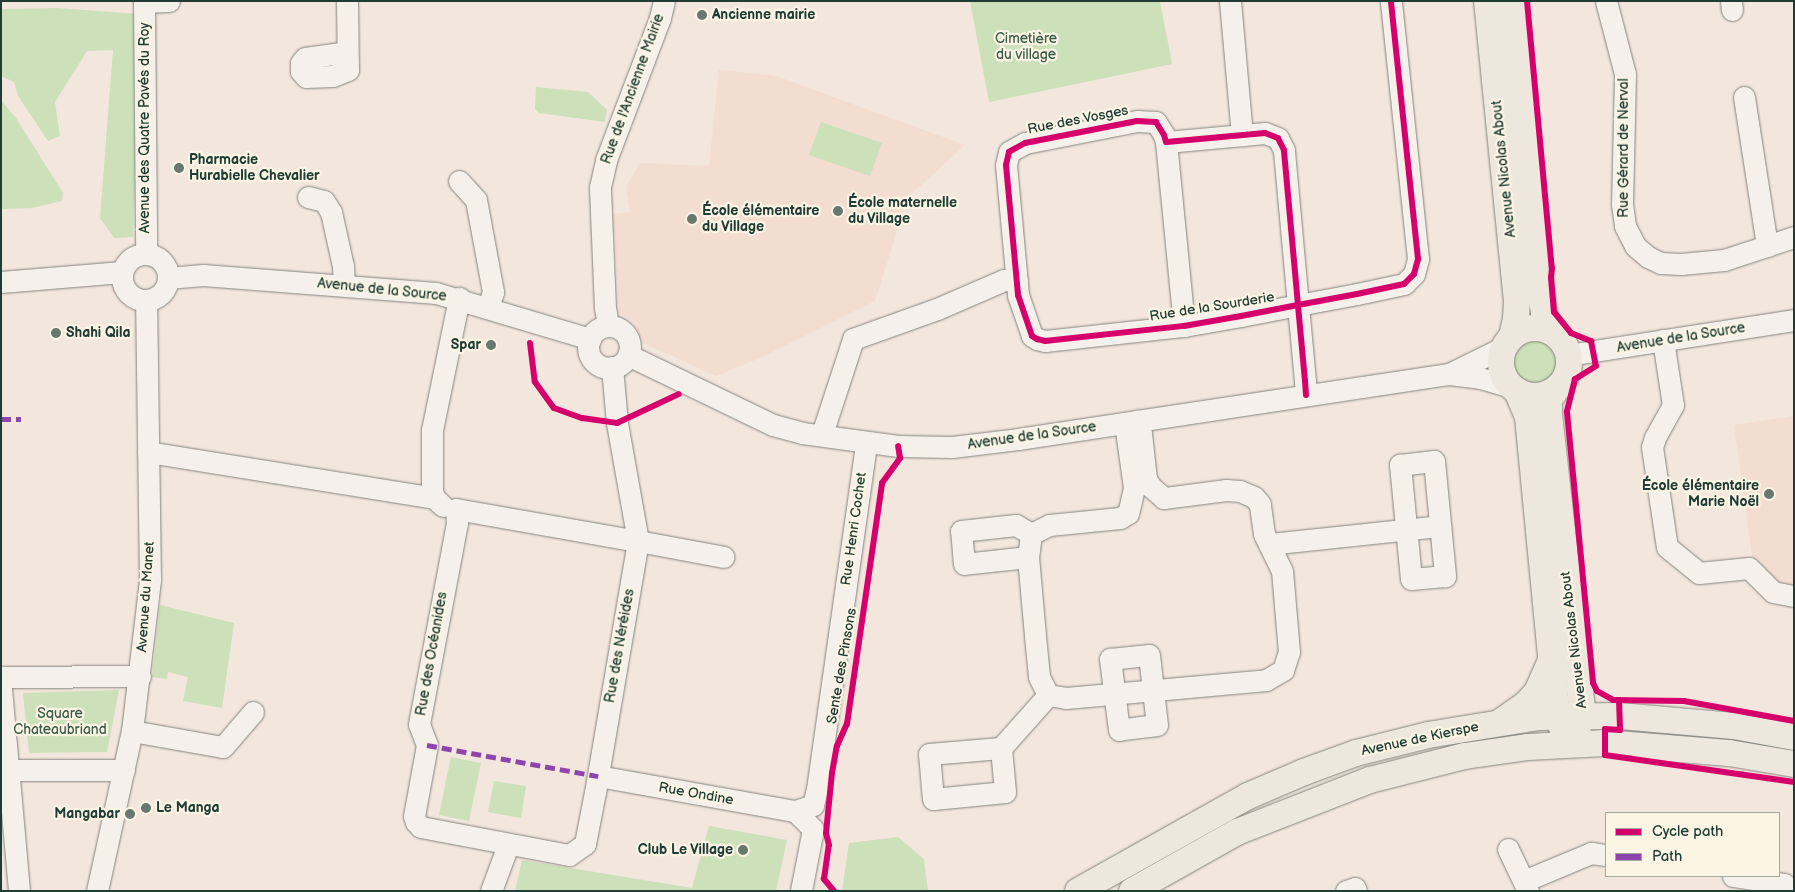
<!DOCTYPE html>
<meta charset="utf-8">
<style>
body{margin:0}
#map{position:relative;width:1795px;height:892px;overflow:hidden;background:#f3e6dd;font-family:"Balsamiq Sans",sans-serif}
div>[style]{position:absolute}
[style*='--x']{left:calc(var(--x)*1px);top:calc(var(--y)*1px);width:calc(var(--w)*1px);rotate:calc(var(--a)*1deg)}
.built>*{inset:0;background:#f3dcd0}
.green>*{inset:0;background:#cce0b9}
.round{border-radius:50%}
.roads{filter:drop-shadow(0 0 1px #84847e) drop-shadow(0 0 1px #84847e)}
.minor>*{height:21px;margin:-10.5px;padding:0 10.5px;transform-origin:10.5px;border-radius:10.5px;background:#f5f0ea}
.minor>.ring{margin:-10.5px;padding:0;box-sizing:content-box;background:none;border:21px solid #f5f0ea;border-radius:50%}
.major>*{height:26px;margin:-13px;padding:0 13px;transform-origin:13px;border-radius:13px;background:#ede7dd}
.major>.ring{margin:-13px;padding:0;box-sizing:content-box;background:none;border:26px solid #ede7dd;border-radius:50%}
.quiet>*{height:5px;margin-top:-2.5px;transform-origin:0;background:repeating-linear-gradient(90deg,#8e44ad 0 10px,transparent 0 15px)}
.cycleway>*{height:6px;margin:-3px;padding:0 3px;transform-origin:3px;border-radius:3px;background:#d6006c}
.dots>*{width:14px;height:14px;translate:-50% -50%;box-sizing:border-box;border:2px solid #fcf5e5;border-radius:50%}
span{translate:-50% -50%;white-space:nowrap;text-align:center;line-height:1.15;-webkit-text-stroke:4.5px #fcf5e5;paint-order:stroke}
.poi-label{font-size:14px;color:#1f3d34;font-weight:700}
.left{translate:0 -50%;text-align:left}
.right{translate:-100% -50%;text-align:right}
.park-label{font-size:14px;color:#3b5d49}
.street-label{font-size:14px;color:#1f3d34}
.frame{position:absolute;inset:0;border:2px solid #1f3d34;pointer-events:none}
.legend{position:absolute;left:1605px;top:812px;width:175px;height:65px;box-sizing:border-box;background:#fcf5e5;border:1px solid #a4ab9e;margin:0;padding:6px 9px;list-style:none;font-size:15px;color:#1f3d34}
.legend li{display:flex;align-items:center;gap:10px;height:25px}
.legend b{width:25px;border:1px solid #a4ab9e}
</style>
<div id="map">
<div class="built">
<i style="clip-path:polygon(719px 70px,776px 76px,965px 145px,908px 197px,875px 301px,760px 358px,716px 376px,643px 343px,634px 322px,619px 312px,614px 214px,630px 212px,626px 187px,640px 163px,709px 166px)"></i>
<i style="clip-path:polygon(1794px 416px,1794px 587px,1776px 583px,1765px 569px,1753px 563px,1734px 425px)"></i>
</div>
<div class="green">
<i style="clip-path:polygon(970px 1px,1160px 1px,1172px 64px,989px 102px)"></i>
<i style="clip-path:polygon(57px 8px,139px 14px,133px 237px,114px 238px,100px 218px,113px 50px,87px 51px,55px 102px,60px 136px,48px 141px,18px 96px,14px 82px,1px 76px,1px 9px)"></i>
<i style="clip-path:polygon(536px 87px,588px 92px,607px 110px,605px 122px,539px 113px,535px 109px)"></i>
<i style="clip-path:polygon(1px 100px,16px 118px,63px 193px,62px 201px,32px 208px,1px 209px)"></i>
<i style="clip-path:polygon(821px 122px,882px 143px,870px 176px,809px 155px)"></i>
<i class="round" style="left:1511px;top:337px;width:46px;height:46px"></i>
<i style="clip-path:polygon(160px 605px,234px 623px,222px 708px,183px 701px,188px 677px,168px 672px,167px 679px,152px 677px)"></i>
<i style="clip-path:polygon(119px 690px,107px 752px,29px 753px,23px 693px)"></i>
<i style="clip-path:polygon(451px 757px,481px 763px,469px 821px,439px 815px)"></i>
<i style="clip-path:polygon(494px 781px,526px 786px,521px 818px,488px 812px)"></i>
<i style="clip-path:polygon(709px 826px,787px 840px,776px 891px,515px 891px,522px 860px,692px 888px)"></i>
<i style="clip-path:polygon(898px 837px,924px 859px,928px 891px,842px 891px,849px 843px)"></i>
</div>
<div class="roads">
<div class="minor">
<i style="--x:144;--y:1;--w:253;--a:89.5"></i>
<i style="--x:347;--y:1;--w:69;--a:89.2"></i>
<i style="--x:348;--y:70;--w:17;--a:159"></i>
<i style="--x:332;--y:76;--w:26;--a:178"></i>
<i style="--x:306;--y:77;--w:8;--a:-130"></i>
<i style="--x:301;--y:71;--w:8;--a:-90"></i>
<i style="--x:301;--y:63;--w:6;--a:-51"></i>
<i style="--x:305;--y:58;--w:42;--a:-8.1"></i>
<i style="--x:1230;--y:1;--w:135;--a:84.9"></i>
<i style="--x:1606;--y:1;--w:75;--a:75.4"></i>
<i style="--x:1625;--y:74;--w:130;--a:91.3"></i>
<i style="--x:1622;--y:204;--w:22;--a:82"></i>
<i style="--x:1625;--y:226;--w:22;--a:63"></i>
<i style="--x:1635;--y:246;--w:17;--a:40"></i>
<i style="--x:1648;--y:257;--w:14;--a:25"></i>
<i style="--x:1661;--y:263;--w:20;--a:3"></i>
<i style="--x:1681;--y:264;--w:43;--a:-5.3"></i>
<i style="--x:1724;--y:260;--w:74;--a:-18.2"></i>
<i style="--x:1731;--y:1;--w:9;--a:84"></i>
<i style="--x:144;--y:2;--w:25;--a:-2"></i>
<i style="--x:1744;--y:97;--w:151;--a:81.2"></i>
<i style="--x:1166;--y:142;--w:185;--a:84.4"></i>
<i style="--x:459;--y:181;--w:25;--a:48"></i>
<i style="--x:476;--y:200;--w:94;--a:79.5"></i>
<i style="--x:493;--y:292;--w:16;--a:108"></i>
<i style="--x:308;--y:197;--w:16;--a:14"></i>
<i style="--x:324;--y:201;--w:13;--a:58"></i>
<i style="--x:331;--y:212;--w:55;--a:77.5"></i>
<i style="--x:343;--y:266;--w:19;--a:87"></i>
<i class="ring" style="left:122px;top:254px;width:25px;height:25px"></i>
<i style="--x:168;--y:278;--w:35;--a:-5"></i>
<i style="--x:203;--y:275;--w:234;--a:4.4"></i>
<i style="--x:436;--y:293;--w:161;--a:16.6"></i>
<i style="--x:1;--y:282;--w:121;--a:-4.7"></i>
<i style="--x:608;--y:326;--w:18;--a:-99"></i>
<i style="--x:605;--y:308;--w:121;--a:-92.4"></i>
<i style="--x:600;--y:187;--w:28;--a:-77"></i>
<i style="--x:606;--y:160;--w:152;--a:-69.2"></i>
<i style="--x:660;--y:18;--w:17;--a:-77"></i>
<i class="ring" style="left:588px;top:326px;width:21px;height:21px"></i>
<i style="--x:1663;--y:340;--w:66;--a:81.3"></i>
<i style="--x:1673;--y:405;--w:38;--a:119"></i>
<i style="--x:1655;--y:438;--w:9;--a:108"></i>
<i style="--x:1652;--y:447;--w:101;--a:81.5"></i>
<i style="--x:1667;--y:547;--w:41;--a:39.1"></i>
<i style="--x:1699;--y:573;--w:50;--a:-5.7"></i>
<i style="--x:1749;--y:568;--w:34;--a:45"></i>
<i style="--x:1773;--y:592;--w:21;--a:11"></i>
<i style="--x:628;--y:355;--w:161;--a:25.8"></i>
<i style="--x:773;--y:425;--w:30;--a:15"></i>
<i style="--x:802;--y:433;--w:97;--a:7.7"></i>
<i style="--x:898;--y:446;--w:54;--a:1.1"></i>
<i style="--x:952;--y:447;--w:66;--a:-6.9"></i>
<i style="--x:1018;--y:439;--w:436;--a:-8.6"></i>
<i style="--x:1449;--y:374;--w:31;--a:7"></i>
<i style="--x:1480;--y:378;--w:33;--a:16"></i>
<i style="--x:1568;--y:355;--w:229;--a:-8.8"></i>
<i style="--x:612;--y:367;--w:56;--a:84.9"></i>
<i style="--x:617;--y:423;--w:120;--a:79.9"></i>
<i style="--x:638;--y:541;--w:255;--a:99.7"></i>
<i style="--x:595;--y:792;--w:53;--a:100.9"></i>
<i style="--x:585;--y:844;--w:19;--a:145"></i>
<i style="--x:569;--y:855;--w:151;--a:-169.3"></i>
<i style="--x:421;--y:827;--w:7;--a:-135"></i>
<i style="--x:416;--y:822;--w:6;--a:-108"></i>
<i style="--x:414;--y:816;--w:72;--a:-79.6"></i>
<i style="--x:427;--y:745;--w:22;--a:-111"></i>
<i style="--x:419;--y:724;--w:205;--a:-79.3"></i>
<i style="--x:457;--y:523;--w:14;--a:-94"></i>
<i style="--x:456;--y:509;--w:185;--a:10"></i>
<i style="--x:638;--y:541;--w:87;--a:10.5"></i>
<i style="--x:1449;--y:374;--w:61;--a:-26.1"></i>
<i style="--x:1306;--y:395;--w:14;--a:-94"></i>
<i style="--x:1305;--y:381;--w:76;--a:-95.3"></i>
<i style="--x:1298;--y:305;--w:156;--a:-95.2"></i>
<i style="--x:1284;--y:150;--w:13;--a:-117"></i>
<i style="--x:1278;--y:138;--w:14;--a:-159"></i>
<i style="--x:1265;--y:133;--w:99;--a:174.8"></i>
<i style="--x:1166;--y:142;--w:7;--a:-106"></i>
<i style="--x:1164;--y:135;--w:15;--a:-122"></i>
<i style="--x:1156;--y:122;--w:19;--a:-177"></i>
<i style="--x:1137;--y:121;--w:114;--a:168.9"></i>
<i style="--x:1025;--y:143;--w:18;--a:151"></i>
<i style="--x:1009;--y:152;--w:13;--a:103"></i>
<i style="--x:1006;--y:165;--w:131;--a:84.7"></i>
<i style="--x:1018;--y:295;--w:43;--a:71.1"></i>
<i style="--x:1032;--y:336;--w:6;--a:31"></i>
<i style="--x:1037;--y:339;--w:8;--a:14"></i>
<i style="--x:1045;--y:341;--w:140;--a:-6.2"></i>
<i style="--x:1184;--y:326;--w:58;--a:-10"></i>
<i style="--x:1241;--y:316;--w:58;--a:-10.9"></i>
<i style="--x:1298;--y:305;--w:60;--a:-10.6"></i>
<i style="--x:1357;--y:294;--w:48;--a:-12"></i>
<i style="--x:1404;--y:284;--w:14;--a:-45"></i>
<i style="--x:1414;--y:274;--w:16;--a:-75"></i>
<i style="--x:1418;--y:259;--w:259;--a:-96"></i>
<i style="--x:1125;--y:423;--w:66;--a:82.1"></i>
<i style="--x:1134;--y:488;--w:26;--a:103"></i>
<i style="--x:1128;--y:513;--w:9;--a:148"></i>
<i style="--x:1120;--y:518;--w:71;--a:174.4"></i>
<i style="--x:1049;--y:525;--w:20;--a:153"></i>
<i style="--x:1031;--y:534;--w:23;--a:97"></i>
<i style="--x:1028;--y:557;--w:79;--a:84.9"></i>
<i style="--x:1035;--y:636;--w:41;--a:84.4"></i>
<i style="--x:1039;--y:677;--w:20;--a:63"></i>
<i style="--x:1048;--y:695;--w:18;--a:9"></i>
<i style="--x:1066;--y:698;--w:201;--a:-5.1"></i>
<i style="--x:1266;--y:680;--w:20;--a:-30"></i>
<i style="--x:1283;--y:670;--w:19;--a:-72"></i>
<i style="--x:1289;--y:652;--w:81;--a:-94.9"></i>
<i style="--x:1282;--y:571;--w:41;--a:-115.9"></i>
<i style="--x:1264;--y:534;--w:30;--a:-98"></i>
<i style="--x:1260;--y:504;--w:9;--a:-131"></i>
<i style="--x:1254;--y:497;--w:15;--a:-157"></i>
<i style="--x:1240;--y:491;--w:14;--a:-176"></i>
<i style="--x:1226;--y:490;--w:63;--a:172.6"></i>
<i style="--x:1164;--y:498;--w:17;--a:-140"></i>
<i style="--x:1151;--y:487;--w:9;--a:-122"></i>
<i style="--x:1146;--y:479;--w:45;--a:-96.3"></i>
<i style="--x:1141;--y:434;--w:14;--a:-107"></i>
<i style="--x:822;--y:434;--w:100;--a:-71.9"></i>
<i style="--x:853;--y:339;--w:89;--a:-19.7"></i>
<i style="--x:937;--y:309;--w:73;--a:-23.4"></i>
<i style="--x:1004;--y:280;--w:13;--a:0"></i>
<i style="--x:148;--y:452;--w:290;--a:9.1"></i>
<i style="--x:1434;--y:461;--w:116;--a:84.5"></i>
<i style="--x:1445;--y:576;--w:34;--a:175"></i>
<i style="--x:1411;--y:579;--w:115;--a:-95.5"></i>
<i style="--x:1400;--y:465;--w:34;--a:-7"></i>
<i style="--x:443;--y:506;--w:12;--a:-138"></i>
<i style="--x:434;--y:498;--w:8;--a:-104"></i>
<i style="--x:432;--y:490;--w:60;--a:-90"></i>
<i style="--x:432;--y:430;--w:135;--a:-78.4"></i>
<i style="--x:1269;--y:544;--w:172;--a:-6"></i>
<i style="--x:1028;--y:557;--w:64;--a:173.8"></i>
<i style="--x:964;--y:564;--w:33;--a:-95"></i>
<i style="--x:961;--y:531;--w:55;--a:-6.2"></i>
<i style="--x:1016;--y:525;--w:17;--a:31"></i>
<i style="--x:1149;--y:655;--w:70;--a:83.5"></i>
<i style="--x:1157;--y:725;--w:38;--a:173"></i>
<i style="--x:1119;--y:730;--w:72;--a:-97.2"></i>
<i style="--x:1110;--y:659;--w:39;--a:-6"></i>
<i style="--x:1;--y:677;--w:139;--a:-0.4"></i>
<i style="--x:1;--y:689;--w:203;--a:84.9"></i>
<i style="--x:132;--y:731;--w:92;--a:10"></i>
<i style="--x:223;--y:747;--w:46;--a:-49.4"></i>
<i style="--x:1001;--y:748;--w:44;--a:84.8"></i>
<i style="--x:1005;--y:792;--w:72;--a:174.4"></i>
<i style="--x:933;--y:799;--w:45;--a:-95.1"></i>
<i style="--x:929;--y:754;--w:72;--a:-4.8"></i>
<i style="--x:1001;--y:748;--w:71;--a:-48.4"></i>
<i style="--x:8;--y:770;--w:116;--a:0"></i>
<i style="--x:598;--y:776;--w:200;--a:10.1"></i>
<i style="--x:795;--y:811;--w:19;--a:-18"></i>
<i style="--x:813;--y:805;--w:16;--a:-76"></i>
<i style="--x:817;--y:789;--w:349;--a:-81.9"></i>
<i style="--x:795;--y:811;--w:25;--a:45"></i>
<i style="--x:813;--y:829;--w:63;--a:101"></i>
<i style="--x:1508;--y:849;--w:47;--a:64.5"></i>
<i style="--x:1733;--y:876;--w:52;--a:8.9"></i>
<i style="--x:1784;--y:884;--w:7;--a:106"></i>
<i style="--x:1524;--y:881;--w:73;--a:-22.7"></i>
<i style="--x:1591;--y:853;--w:15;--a:8"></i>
<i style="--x:97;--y:891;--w:164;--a:-77.7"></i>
<i style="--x:132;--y:731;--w:152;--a:-83.2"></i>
<i style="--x:150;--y:580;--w:280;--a:-90.8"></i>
<i style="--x:491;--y:891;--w:49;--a:-69.7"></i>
<i style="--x:1346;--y:891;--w:9;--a:-18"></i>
<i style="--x:1355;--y:888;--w:3;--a:72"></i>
</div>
<div class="major">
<i style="--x:1487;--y:1;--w:301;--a:84.3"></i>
<i style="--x:1517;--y:301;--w:18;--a:93"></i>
<i style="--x:1516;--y:319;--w:17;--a:103"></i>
<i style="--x:1512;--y:1;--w:300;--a:84.3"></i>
<i style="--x:1542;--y:299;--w:15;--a:82"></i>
<i style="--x:1544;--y:314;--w:19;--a:69"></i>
<i class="ring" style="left:1501px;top:328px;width:42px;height:42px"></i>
<i style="--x:1558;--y:387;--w:16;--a:125"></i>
<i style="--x:1549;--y:400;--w:14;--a:90"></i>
<i style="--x:1549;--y:414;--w:304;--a:83.6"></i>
<i style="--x:1583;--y:716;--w:18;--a:117"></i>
<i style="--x:1517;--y:391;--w:28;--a:67"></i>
<i style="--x:1528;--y:417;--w:300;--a:84.5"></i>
<i style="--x:1557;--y:716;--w:17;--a:66"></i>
<i style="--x:1502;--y:721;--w:28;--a:-35"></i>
<i style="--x:1525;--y:705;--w:18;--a:-47"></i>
<i style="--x:1537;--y:692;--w:35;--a:-66"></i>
<i style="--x:1078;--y:891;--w:195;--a:-29.2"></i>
<i style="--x:1248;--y:796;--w:61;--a:-23.2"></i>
<i style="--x:1304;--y:772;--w:55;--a:-20.1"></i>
<i style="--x:1356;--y:753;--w:74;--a:-14"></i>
<i style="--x:1428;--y:735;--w:111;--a:-9.3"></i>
<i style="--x:1538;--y:717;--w:82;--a:-0.7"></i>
<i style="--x:1620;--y:716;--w:114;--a:5"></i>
<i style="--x:1734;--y:726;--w:61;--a:10.4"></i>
<i style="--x:1132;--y:891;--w:120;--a:-29.3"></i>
<i style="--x:1237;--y:832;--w:143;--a:-21.4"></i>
<i style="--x:1370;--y:780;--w:98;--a:-14.2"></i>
<i style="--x:1465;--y:756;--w:64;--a:-8.1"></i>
<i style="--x:1528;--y:747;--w:77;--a:-3"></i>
<i style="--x:1605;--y:743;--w:124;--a:4.6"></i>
<i style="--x:1729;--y:753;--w:66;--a:9.6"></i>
</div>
</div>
<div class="quiet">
<i style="--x:1;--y:419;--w:20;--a:0"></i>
<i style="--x:427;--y:745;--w:174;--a:10.3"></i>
</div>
<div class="cycleway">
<i style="--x:1527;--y:1;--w:268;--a:84.7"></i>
<i style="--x:1552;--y:268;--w:10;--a:96"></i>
<i style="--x:1551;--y:278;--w:34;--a:85"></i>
<i style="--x:1554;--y:312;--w:27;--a:51"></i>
<i style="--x:1571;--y:333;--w:22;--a:22"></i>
<i style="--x:1591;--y:341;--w:25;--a:79"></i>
<i style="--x:1596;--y:366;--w:25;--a:148"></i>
<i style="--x:1575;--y:379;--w:34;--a:104"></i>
<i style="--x:1567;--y:412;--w:272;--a:84.5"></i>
<i style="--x:1593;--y:683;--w:9;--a:63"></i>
<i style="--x:1597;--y:691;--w:18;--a:29"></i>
<i style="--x:1613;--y:700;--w:71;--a:0.8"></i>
<i style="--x:1684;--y:701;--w:112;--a:10.3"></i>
<i style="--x:530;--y:343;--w:39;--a:83"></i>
<i style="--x:535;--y:382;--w:32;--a:54"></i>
<i style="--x:554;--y:408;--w:30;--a:20"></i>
<i style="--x:582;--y:418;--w:35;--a:8"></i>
<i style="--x:617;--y:423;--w:68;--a:-25.1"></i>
<i style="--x:1306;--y:395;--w:14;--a:-94"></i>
<i style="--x:1305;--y:381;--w:76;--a:-95.3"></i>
<i style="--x:1298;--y:305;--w:156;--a:-95.2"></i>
<i style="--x:1284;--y:150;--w:13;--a:-117"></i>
<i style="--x:1278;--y:138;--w:14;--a:-159"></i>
<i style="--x:1265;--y:133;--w:99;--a:174.8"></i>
<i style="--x:1166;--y:142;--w:7;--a:-106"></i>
<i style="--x:1164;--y:135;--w:15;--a:-122"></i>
<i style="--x:1156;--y:122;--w:19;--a:-177"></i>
<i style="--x:1137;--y:121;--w:114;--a:168.9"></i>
<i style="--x:1025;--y:143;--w:18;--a:151"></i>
<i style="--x:1009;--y:152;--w:13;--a:103"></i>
<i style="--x:1006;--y:165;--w:131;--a:84.7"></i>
<i style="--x:1018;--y:295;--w:43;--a:71.1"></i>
<i style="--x:1032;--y:336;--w:6;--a:31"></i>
<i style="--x:1037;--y:339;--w:8;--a:14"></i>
<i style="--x:1045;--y:341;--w:140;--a:-6.2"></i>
<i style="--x:1184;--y:326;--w:58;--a:-10"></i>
<i style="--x:1241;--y:316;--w:58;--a:-10.9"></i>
<i style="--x:1298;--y:305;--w:60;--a:-10.6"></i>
<i style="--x:1357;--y:294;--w:48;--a:-12"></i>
<i style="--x:1404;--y:284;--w:14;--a:-45"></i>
<i style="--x:1414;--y:274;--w:16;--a:-75"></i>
<i style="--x:1418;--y:259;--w:259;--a:-96"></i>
<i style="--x:1619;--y:700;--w:30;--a:88"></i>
<i style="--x:1620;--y:730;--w:15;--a:-176"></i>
<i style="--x:1605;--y:729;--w:26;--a:90"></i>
<i style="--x:1605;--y:755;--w:191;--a:8.1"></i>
<i style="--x:834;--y:891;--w:16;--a:-130"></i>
<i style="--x:824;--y:879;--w:34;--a:-82"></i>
<i style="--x:829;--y:845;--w:12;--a:-104"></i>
<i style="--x:826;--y:833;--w:60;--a:-84.3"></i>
<i style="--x:832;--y:773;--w:27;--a:-80"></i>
<i style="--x:837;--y:746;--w:24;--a:-66"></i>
<i style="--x:847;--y:724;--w:244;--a:-81.7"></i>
<i style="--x:882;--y:483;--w:31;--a:-54"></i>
<i style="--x:900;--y:458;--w:12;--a:-99"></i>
</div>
<div class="dots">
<i style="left:702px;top:15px;background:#69786f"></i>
<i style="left:179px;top:168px;background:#69786f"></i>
<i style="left:838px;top:211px;background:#69786f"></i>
<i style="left:692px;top:219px;background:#69786f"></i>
<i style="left:56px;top:333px;background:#69786f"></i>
<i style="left:491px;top:345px;background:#69786f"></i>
<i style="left:1769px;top:494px;background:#69786f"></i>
<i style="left:146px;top:808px;background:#69786f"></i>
<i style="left:130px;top:814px;background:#69786f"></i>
<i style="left:743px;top:850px;background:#69786f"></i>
</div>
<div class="poi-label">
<span class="left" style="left:712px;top:15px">Ancienne mairie</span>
<span class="left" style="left:189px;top:168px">Pharmacie<br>Hurabielle Chevalier</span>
<span class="left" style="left:848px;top:211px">École maternelle<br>du Village</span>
<span class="left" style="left:702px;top:219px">École élémentaire<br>du Village</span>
<span class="left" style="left:66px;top:333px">Shahi Qila</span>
<span class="right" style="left:481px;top:345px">Spar</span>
<span class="right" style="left:1759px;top:494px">École élémentaire<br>Marie Noël</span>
<span class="left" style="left:156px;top:808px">Le Manga</span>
<span class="right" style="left:120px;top:814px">Mangabar</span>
<span class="right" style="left:733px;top:850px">Club Le Village</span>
</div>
<div class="park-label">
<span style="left:1026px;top:47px">Cimetière<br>du village</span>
<span style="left:60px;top:722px">Square<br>Chateaubriand</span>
</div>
<div class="street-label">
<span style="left:633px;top:89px;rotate:-70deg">Rue de l'Ancienne Mairie</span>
<span style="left:1078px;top:120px;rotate:-11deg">Rue des Vosges</span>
<span style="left:145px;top:128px;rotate:-90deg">Avenue des Quatre Pavés du Roy</span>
<span style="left:1624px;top:148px;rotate:-90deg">Rue Gérard de Nerval</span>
<span style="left:1504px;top:169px;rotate:-96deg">Avenue Nicolas About</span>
<span style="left:382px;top:290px;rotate:6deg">Avenue de la Source</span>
<span style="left:1212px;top:307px;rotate:-9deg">Rue de la Sourderie</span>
<span style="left:1681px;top:338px;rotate:-9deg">Avenue de la Source</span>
<span style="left:1032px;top:436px;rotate:-8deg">Avenue de la Source</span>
<span style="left:854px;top:529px;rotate:-82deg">Rue Henri Cochet</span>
<span style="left:146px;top:597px;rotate:-86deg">Avenue du Manet</span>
<span style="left:1574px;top:640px;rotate:-97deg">Avenue Nicolas About</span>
<span style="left:620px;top:646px;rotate:-80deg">Rue des Néréides</span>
<span style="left:432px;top:654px;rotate:-80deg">Rue des Océanides</span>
<span style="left:842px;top:666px;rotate:-80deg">Sente des Pinsons</span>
<span style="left:1420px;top:739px;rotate:-12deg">Avenue de Kierspe</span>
<span style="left:696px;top:794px;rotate:10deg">Rue Ondine</span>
</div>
<div class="frame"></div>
<ul class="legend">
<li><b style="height:6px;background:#d6006c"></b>Cycle path</li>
<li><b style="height:6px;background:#8e44ad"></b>Path</li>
</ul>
</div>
